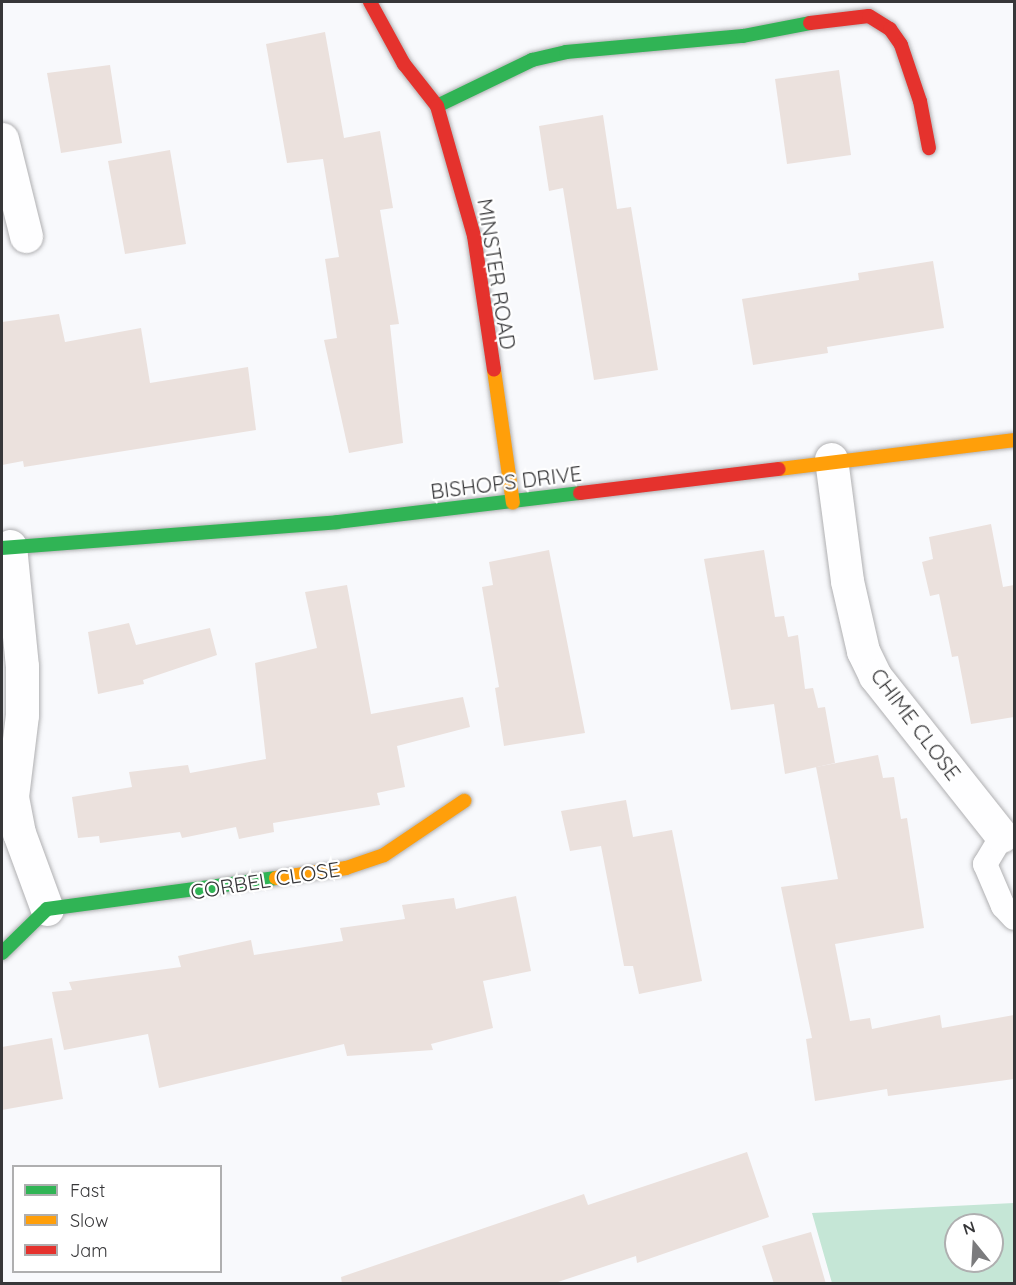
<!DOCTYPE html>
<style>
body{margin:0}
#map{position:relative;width:1016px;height:1285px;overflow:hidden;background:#f8f9fc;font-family:Quicksand,sans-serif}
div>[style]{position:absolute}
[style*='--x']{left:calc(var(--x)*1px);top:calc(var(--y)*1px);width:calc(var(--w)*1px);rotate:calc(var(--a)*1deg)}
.green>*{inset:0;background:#c5e6d6}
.building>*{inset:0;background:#ebe1dd}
.roads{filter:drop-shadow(0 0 2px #b0b0b2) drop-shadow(0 0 2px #b0b0b2)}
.lane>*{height:24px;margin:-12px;padding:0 12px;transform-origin:12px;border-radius:12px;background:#fefeff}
.street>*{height:33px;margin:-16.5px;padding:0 16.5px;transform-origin:16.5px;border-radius:16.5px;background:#fefeff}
.fast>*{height:14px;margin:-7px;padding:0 7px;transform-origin:7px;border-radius:7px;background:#30b455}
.slow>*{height:14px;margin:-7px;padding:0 7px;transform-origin:7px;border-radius:7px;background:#ff9f0a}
.jam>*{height:14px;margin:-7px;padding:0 7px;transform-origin:7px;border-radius:7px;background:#e5322d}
span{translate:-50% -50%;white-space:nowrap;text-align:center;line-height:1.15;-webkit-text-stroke:4.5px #fff;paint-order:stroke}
.street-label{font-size:21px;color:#373739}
.frame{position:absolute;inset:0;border:3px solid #373739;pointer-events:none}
.legend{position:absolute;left:12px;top:1165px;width:210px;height:108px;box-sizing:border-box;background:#fff;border:2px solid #afafb0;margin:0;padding:8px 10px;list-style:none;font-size:18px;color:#373739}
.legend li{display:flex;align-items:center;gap:12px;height:30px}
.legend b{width:30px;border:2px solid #afafb0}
.north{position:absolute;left:944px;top:1213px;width:60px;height:60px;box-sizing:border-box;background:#fff;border:2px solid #afafb0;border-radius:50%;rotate:342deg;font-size:16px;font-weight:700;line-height:24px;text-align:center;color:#373739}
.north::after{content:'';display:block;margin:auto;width:21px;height:27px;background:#7b7b7d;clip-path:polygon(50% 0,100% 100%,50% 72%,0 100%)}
</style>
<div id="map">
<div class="green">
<i style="clip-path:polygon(evenodd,1014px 1203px,1014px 1284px,832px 1283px,812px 1213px,1014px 1203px,956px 1225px,992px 1225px,992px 1261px,956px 1261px,956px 1225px)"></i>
</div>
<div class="building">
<i style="clip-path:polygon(325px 32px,344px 138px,380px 131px,393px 208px,380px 210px,399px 324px,390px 325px,403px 443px,349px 453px,324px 340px,337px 338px,325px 259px,339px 257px,323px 159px,287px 163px,266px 44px)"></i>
<i style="clip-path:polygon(110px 65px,122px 143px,61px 153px,47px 73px)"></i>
<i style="clip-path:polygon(839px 70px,851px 155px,787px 164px,775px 79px)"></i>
<i style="clip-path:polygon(603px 115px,617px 209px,631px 207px,658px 370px,594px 380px,563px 188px,549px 191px,539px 126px)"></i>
<i style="clip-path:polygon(170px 150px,186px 244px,125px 254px,108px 161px)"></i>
<i style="clip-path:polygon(933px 261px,944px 328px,827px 347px,828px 353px,753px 365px,742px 299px,859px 280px,858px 273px)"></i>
<i style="clip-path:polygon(59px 314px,65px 342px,141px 328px,150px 383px,248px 367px,256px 430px,24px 467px,23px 461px,2px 465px,2px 322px)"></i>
<i style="clip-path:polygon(991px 524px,1003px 587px,1014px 585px,1014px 717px,971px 724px,958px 656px,952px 657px,939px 594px,930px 596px,922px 562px,933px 559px,929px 537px)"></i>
<i style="clip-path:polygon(549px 550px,585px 733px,504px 746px,495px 688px,499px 687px,482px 587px,493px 585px,489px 562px)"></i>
<i style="clip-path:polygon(764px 550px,775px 617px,784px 616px,788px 637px,798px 635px,805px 689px,813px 688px,818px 708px,825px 707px,835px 763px,785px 774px,774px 704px,731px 710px,704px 559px)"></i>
<i style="clip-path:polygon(347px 585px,371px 714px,463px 697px,470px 727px,397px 746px,405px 787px,377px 793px,380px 805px,273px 823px,274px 832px,239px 839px,236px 827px,182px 838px,180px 832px,100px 843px,99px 836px,78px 838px,72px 797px,132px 787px,129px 772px,188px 765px,190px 773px,266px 759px,255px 663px,317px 648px,305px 592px)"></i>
<i style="clip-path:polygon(129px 623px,136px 645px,210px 628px,217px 655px,143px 680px,144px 684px,98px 694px,88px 632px)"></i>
<i style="clip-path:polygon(878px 755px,883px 778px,894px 777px,901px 819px,907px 818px,924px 928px,835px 944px,850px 1021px,870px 1018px,872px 1029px,940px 1015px,942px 1028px,1014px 1015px,1014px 1079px,888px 1096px,887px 1089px,815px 1101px,806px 1039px,812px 1038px,781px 887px,838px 879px,816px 767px)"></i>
<i style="clip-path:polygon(626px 800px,633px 837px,672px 830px,702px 981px,639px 994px,633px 966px,624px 966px,601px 846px,570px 851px,561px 811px)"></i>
<i style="clip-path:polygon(516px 896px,531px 971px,483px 981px,493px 1028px,431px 1044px,433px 1050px,347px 1056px,344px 1044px,159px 1088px,148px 1034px,64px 1050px,52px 992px,72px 990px,69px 982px,181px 967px,178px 956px,251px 940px,254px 955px,343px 941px,340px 928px,405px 919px,402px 905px,454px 898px,456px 909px)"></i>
<i style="clip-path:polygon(52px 1038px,63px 1099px,2px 1110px,2px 1047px)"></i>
<i style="clip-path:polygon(747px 1152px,769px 1217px,637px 1263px,636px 1256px,552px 1284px,342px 1284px,341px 1277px,584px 1194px,588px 1205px)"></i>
<i style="clip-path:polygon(811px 1232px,826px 1284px,774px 1284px,762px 1246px)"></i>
</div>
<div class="roads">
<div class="lane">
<i style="--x:1002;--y:836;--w:33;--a:121"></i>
<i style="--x:985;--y:864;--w:46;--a:66.8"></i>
<i style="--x:1003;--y:906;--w:16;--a:47"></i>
</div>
<div class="street">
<i style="--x:2;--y:139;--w:100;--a:76.1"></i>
<i style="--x:831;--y:459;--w:123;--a:82.5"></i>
<i style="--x:847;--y:581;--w:72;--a:77.1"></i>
<i style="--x:863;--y:651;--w:28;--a:64"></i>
<i style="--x:875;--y:676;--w:204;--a:51.6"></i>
<i style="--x:10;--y:546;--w:121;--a:84.3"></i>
<i style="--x:22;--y:666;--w:49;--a:90"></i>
<i style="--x:22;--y:715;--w:83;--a:97"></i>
<i style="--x:12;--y:797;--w:37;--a:79"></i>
<i style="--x:19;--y:833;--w:81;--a:69.8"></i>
</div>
<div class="fast">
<i style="--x:437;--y:106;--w:106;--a:-25.8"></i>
<i style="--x:532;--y:60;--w:35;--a:-13"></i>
<i style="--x:566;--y:52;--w:178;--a:-5.2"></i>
<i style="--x:743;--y:36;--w:68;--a:-11"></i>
<i style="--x:2;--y:548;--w:336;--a:-4.4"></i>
<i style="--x:337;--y:522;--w:245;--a:-6.8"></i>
<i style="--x:2;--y:953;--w:63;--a:-44.4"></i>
<i style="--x:47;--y:909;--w:231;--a:-7.7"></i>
</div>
<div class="slow">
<i style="--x:494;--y:370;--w:134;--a:81.9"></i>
<i style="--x:779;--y:469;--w:237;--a:-7"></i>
<i style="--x:276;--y:878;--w:71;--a:-8.1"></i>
<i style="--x:346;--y:868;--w:40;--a:-18.9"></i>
<i style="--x:384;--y:855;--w:97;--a:-34"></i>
</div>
<div class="jam">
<i style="--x:370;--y:2;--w:71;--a:61.3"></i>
<i style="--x:404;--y:64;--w:53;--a:51.8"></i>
<i style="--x:437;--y:106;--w:135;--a:74.1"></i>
<i style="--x:474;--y:236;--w:135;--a:81.5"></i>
<i style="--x:810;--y:23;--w:59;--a:-6.8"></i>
<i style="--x:869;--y:16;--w:25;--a:32"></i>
<i style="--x:890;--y:29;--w:19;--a:55"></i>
<i style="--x:901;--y:45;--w:59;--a:71.3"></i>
<i style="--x:920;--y:101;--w:48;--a:79.2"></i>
<i style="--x:580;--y:493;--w:200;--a:-6.9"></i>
</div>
</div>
<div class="street-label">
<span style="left:497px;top:274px;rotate:81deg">MINSTER ROAD</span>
<span style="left:506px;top:482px;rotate:-7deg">BISHOPS DRIVE</span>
<span style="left:916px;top:724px;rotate:53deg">CHIME CLOSE</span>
<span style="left:265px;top:880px;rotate:-9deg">CORBEL CLOSE</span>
</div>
<div class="frame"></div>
<ul class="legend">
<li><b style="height:8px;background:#30b455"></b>Fast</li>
<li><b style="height:8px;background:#ff9f0a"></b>Slow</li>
<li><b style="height:8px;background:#e5322d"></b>Jam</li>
</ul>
<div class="north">N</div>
</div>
